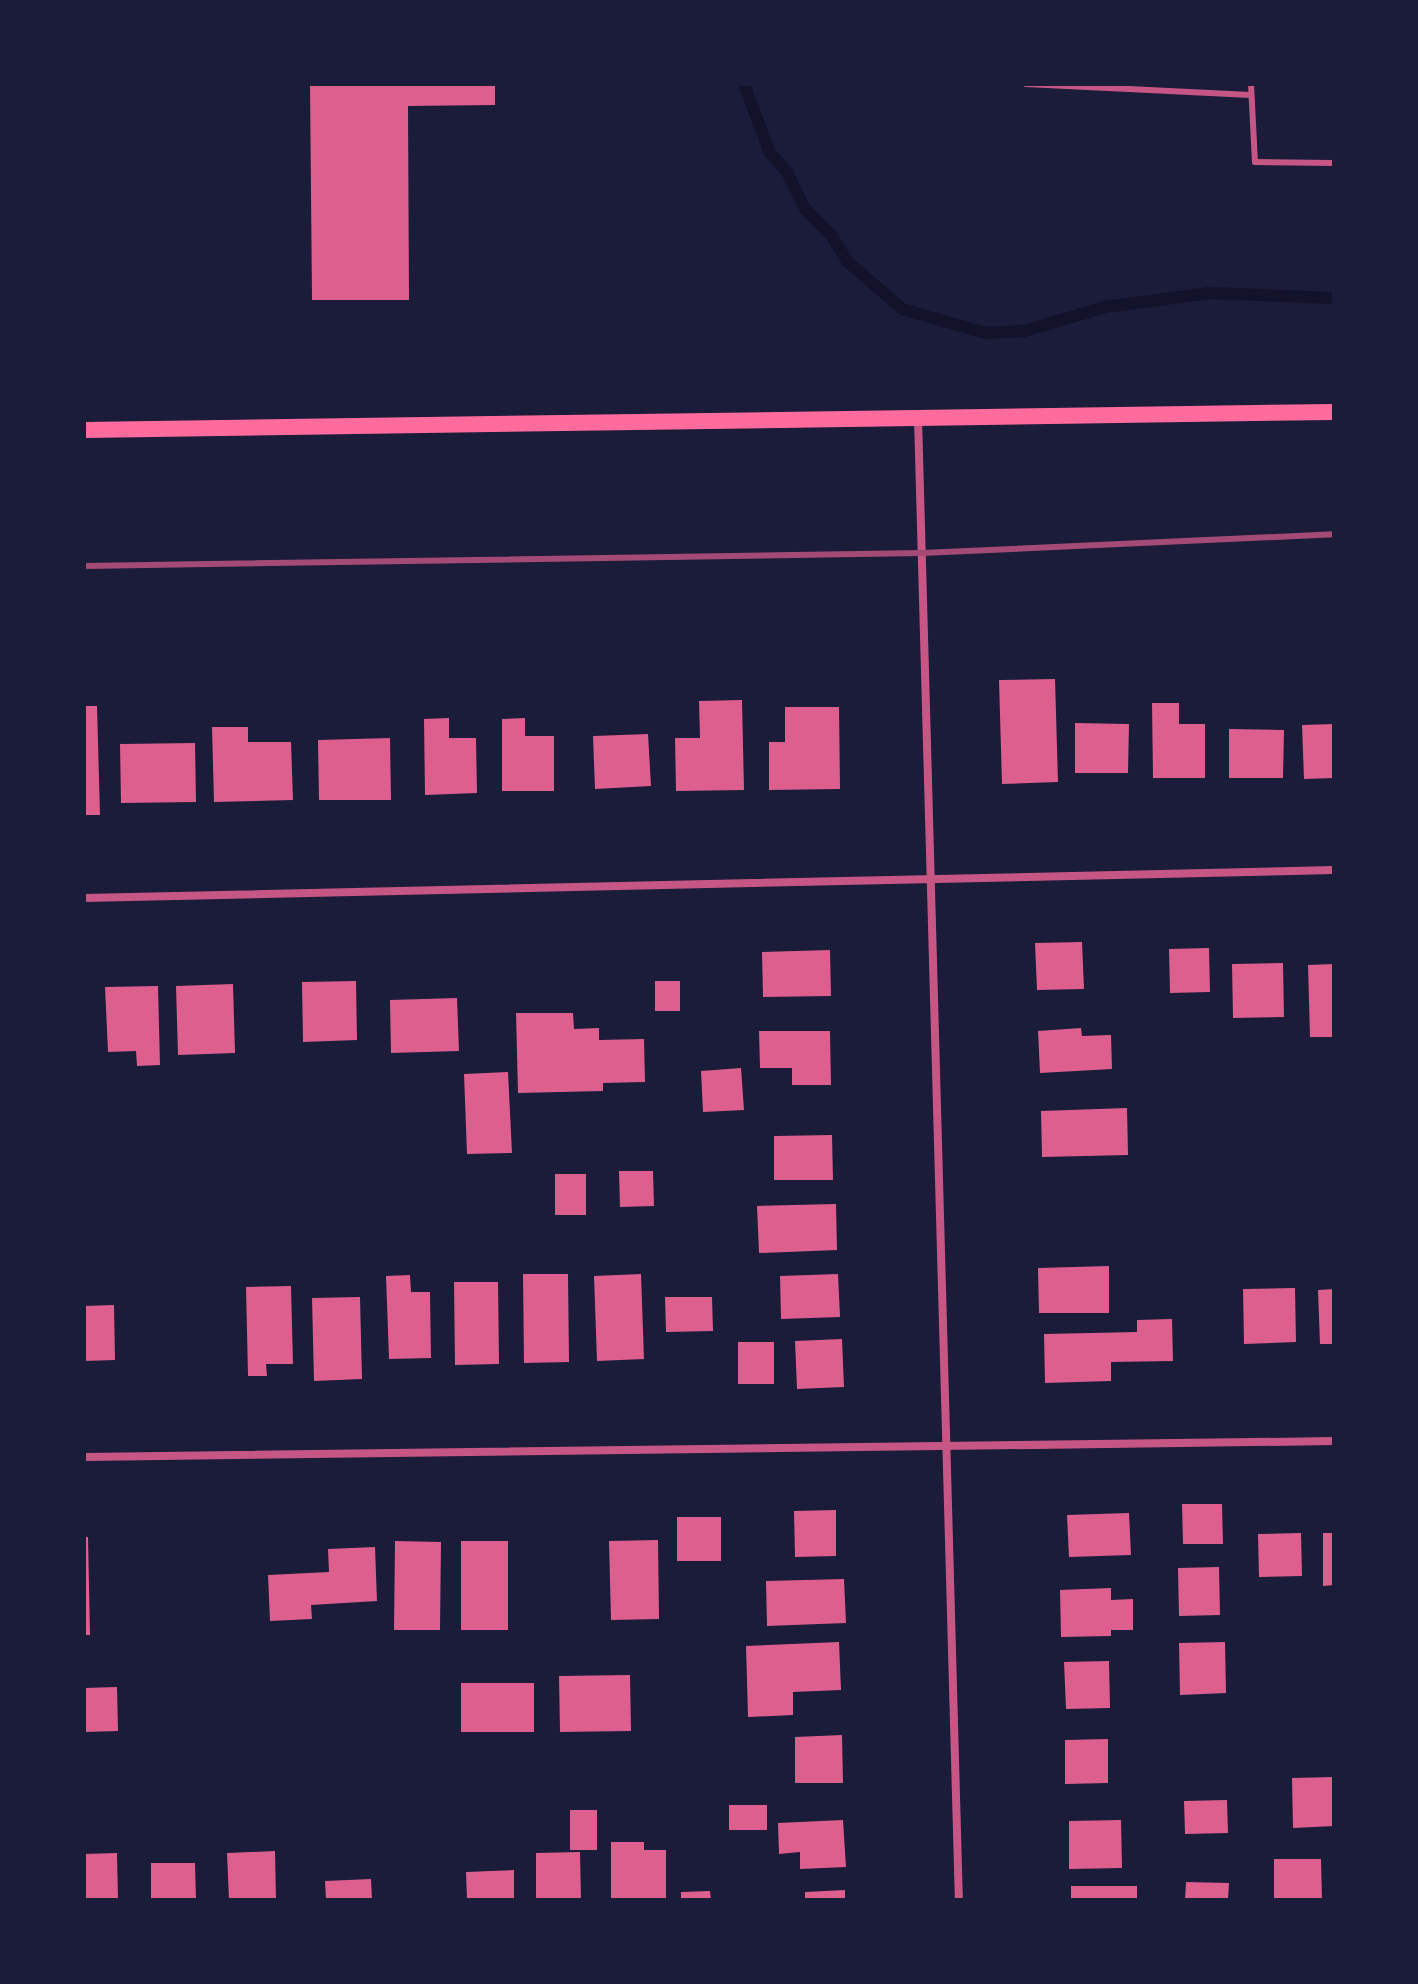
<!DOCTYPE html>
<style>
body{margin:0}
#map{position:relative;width:1418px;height:1984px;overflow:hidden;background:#1b1b3a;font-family:"Archivo Narrow",sans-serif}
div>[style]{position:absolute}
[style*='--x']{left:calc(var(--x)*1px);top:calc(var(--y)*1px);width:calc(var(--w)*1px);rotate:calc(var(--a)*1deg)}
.stream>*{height:12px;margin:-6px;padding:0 6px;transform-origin:6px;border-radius:6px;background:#12122b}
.building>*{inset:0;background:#dd5f8e}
.service>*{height:6px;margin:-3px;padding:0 3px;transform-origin:3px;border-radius:3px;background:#c65784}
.minor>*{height:8px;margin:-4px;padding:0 4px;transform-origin:4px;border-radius:4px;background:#c65784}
.secondary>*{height:16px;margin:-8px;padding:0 8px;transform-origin:8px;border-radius:8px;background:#ff6b9d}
.rail>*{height:6px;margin:-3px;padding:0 3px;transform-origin:3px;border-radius:3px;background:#a44b75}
span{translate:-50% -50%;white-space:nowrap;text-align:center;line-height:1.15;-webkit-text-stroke:8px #1b1b3a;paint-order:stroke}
.frame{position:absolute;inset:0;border:86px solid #1b1b3a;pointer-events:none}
</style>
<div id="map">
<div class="stream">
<i style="--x:744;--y:84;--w:74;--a:69.4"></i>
<i style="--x:770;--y:153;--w:25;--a:48"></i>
<i style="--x:787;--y:172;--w:41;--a:64.1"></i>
<i style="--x:805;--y:209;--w:37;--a:45"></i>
<i style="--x:831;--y:235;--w:31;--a:58"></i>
<i style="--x:847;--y:261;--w:73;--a:41.1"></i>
<i style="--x:902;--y:309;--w:86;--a:16.1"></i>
<i style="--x:985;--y:333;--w:39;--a:-3"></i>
<i style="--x:1024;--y:331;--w:84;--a:-16.5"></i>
<i style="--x:1105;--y:307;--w:106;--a:-7.6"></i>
<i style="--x:1210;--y:293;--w:124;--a:2.3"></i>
</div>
<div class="building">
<i style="clip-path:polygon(310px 84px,495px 84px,495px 105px,408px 106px,409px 300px,312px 300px)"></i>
<i style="clip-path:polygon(1055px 679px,1058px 782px,1002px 784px,999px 680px)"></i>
<i style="clip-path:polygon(742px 700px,744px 790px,676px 791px,675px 738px,700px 738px,699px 701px)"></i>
<i style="clip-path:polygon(1152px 703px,1179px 703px,1179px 724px,1205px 724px,1205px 778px,1153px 778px)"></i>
<i style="clip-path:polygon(84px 706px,97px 706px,100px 815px,84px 815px)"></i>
<i style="clip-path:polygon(785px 707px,839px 707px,840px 789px,769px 790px,769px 742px,785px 742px)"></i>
<i style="clip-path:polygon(449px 718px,449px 738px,476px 738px,477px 793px,425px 795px,424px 719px)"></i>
<i style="clip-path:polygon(525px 718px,525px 736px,554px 736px,554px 791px,502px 791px,502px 719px)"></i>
<i style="clip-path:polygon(1075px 723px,1129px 724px,1128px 773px,1075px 773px)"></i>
<i style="clip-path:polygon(1334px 724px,1334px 778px,1304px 779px,1302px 725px)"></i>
<i style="clip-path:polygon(212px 727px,248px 727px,248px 742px,291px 742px,293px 800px,214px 802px)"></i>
<i style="clip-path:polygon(1229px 729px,1284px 730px,1283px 778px,1229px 778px)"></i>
<i style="clip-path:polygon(648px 734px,651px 786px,595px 789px,593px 736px)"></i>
<i style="clip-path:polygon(390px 738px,391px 800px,319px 800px,318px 740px)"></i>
<i style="clip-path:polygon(195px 743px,196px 802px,121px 803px,120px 744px)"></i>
<i style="clip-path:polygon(1082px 942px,1084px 989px,1037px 990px,1035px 943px)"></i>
<i style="clip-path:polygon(1209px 948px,1210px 992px,1170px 993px,1169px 949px)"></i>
<i style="clip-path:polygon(830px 950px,831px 996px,763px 997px,762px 952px)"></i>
<i style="clip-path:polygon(1283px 963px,1284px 1017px,1233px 1018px,1232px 964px)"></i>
<i style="clip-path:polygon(1334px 964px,1334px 1037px,1310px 1037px,1308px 965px)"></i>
<i style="clip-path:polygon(356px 981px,357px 1040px,303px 1042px,302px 982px)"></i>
<i style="clip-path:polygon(655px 981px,680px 981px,680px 1011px,655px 1011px)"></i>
<i style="clip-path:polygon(233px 984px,235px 1053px,178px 1055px,176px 986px)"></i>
<i style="clip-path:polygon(158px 986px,160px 1065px,137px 1066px,136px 1051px,108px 1052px,105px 987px)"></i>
<i style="clip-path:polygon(457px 998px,459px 1051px,391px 1053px,390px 1000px)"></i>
<i style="clip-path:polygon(516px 1013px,573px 1013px,574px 1029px,599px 1028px,599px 1040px,644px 1039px,645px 1082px,603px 1083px,603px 1091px,518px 1093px)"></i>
<i style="clip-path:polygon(1081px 1028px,1082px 1036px,1111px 1035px,1112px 1069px,1040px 1073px,1038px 1031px)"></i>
<i style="clip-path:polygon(759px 1031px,830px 1031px,831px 1085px,792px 1085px,792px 1068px,760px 1068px)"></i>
<i style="clip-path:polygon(741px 1068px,744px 1110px,703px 1112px,701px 1071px)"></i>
<i style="clip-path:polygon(508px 1072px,512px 1153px,467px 1154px,464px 1074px)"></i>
<i style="clip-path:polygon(1127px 1108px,1128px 1155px,1042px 1157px,1041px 1111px)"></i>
<i style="clip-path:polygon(832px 1135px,833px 1180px,774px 1180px,774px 1136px)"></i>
<i style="clip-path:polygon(619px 1171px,653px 1171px,654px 1206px,620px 1207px)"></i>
<i style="clip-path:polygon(555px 1174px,586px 1174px,586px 1215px,555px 1215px)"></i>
<i style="clip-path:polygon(836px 1204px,837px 1250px,759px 1253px,757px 1206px)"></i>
<i style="clip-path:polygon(1109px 1266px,1109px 1313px,1039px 1313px,1038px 1268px)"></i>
<i style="clip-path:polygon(523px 1274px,568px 1274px,569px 1362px,524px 1363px)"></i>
<i style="clip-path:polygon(641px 1274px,644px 1359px,597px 1361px,594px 1276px)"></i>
<i style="clip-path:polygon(838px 1274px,840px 1317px,781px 1319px,780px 1276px)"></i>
<i style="clip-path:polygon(410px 1275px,411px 1292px,430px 1292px,431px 1358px,389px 1359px,386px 1276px)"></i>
<i style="clip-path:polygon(454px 1282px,498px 1282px,499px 1364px,455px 1365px)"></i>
<i style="clip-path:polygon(291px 1286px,293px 1364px,266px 1364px,267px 1376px,248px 1376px,246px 1287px)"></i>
<i style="clip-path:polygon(1295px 1288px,1296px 1342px,1244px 1344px,1243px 1289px)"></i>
<i style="clip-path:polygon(1334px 1289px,1334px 1344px,1320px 1344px,1318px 1290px)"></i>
<i style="clip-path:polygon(360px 1297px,362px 1379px,314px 1381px,312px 1298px)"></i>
<i style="clip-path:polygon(665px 1297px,712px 1297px,713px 1331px,666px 1332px)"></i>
<i style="clip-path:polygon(114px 1305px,115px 1360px,84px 1361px,84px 1306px)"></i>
<i style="clip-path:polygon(1172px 1319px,1173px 1361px,1111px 1362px,1111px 1381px,1045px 1383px,1044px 1334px,1137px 1332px,1137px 1320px)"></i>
<i style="clip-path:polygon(842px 1339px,844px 1387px,797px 1389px,795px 1341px)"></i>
<i style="clip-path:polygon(738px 1342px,774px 1342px,774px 1384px,738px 1384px)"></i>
<i style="clip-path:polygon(1182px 1504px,1222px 1504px,1223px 1544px,1183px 1544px)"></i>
<i style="clip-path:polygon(836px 1510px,836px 1556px,795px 1557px,794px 1511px)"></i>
<i style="clip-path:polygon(1129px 1513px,1131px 1555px,1069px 1557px,1067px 1515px)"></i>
<i style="clip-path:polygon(677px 1517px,721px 1517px,721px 1561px,677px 1561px)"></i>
<i style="clip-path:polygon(1301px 1533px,1302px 1576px,1259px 1577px,1258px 1534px)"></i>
<i style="clip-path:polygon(1323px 1533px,1334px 1533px,1334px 1585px,1323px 1586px)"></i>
<i style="clip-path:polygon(84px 1537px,88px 1537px,90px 1635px,84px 1635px)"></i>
<i style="clip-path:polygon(658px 1540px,659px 1619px,611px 1620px,609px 1541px)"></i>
<i style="clip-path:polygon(395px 1541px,441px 1542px,440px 1630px,394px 1630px)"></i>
<i style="clip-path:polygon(461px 1541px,508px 1541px,508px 1630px,461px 1630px)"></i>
<i style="clip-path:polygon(375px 1547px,377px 1601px,311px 1605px,312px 1619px,270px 1621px,268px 1575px,329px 1572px,328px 1549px)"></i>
<i style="clip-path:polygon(1219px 1567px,1220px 1615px,1179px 1616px,1178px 1568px)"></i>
<i style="clip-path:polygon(844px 1579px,846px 1623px,767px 1626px,766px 1581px)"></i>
<i style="clip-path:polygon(1111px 1588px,1111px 1600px,1133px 1599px,1133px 1630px,1111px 1630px,1111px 1636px,1061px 1637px,1060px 1590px)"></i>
<i style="clip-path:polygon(839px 1642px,841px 1690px,793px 1692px,793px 1715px,748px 1717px,746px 1646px)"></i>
<i style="clip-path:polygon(1225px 1642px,1226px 1693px,1180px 1695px,1179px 1643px)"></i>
<i style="clip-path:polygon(1109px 1661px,1110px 1708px,1066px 1709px,1064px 1662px)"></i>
<i style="clip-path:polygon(630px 1675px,631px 1731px,560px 1732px,559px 1676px)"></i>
<i style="clip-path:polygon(461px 1683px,534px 1683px,534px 1732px,461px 1732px)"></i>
<i style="clip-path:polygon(117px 1687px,118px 1731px,84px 1732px,84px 1688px)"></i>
<i style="clip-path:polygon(842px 1735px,843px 1783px,795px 1783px,795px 1737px)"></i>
<i style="clip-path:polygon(1108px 1739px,1108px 1783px,1065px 1784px,1065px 1740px)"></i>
<i style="clip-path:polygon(1334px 1777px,1334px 1826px,1293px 1828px,1292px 1778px)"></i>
<i style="clip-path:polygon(1227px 1800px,1228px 1833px,1185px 1834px,1184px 1801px)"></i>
<i style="clip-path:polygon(729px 1805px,767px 1805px,767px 1830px,729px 1830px)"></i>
<i style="clip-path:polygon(570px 1810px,597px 1810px,597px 1850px,570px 1850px)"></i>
<i style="clip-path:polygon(843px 1820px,846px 1867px,800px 1869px,800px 1852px,779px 1854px,778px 1823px)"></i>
<i style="clip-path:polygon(1121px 1820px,1122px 1868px,1069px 1869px,1069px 1821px)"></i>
<i style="clip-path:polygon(611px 1842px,644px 1842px,644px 1850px,666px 1850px,666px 1900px,611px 1900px)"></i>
<i style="clip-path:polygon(275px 1851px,276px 1900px,229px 1900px,227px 1853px)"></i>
<i style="clip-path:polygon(580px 1852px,581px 1900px,536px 1900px,536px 1853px)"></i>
<i style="clip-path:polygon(117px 1853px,118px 1900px,84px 1900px,84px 1854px)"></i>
<i style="clip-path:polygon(1274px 1859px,1321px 1859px,1322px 1900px,1274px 1900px)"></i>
<i style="clip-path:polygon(151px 1863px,195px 1863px,196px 1900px,151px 1900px)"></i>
<i style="clip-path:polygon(514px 1870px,514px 1900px,467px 1900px,466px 1872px)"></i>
<i style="clip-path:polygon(371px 1879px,372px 1900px,326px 1900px,325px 1881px)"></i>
<i style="clip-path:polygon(1186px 1882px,1229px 1883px,1228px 1900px,1185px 1900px)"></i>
<i style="clip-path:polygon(1071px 1886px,1137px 1886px,1137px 1900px,1071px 1900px)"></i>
<i style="clip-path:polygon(845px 1890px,845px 1900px,805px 1900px,805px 1892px)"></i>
<i style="clip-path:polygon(710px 1891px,711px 1900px,681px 1900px,681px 1892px)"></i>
</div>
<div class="service">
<i style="--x:1026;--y:84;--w:225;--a:2.8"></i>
<i style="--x:1251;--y:84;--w:78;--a:87.1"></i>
<i style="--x:1255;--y:162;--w:79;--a:0.7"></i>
</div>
<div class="minor">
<i style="--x:918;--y:418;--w:1483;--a:88.42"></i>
<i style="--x:84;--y:898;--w:1250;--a:-1.28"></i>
<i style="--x:84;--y:1457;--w:1250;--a:-0.73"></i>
</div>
<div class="secondary">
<i style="--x:84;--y:430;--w:1250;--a:-0.83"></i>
</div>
<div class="rail">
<i style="--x:84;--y:566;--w:838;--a:-0.89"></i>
<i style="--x:922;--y:553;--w:412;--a:-2.6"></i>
</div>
<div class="frame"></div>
</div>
